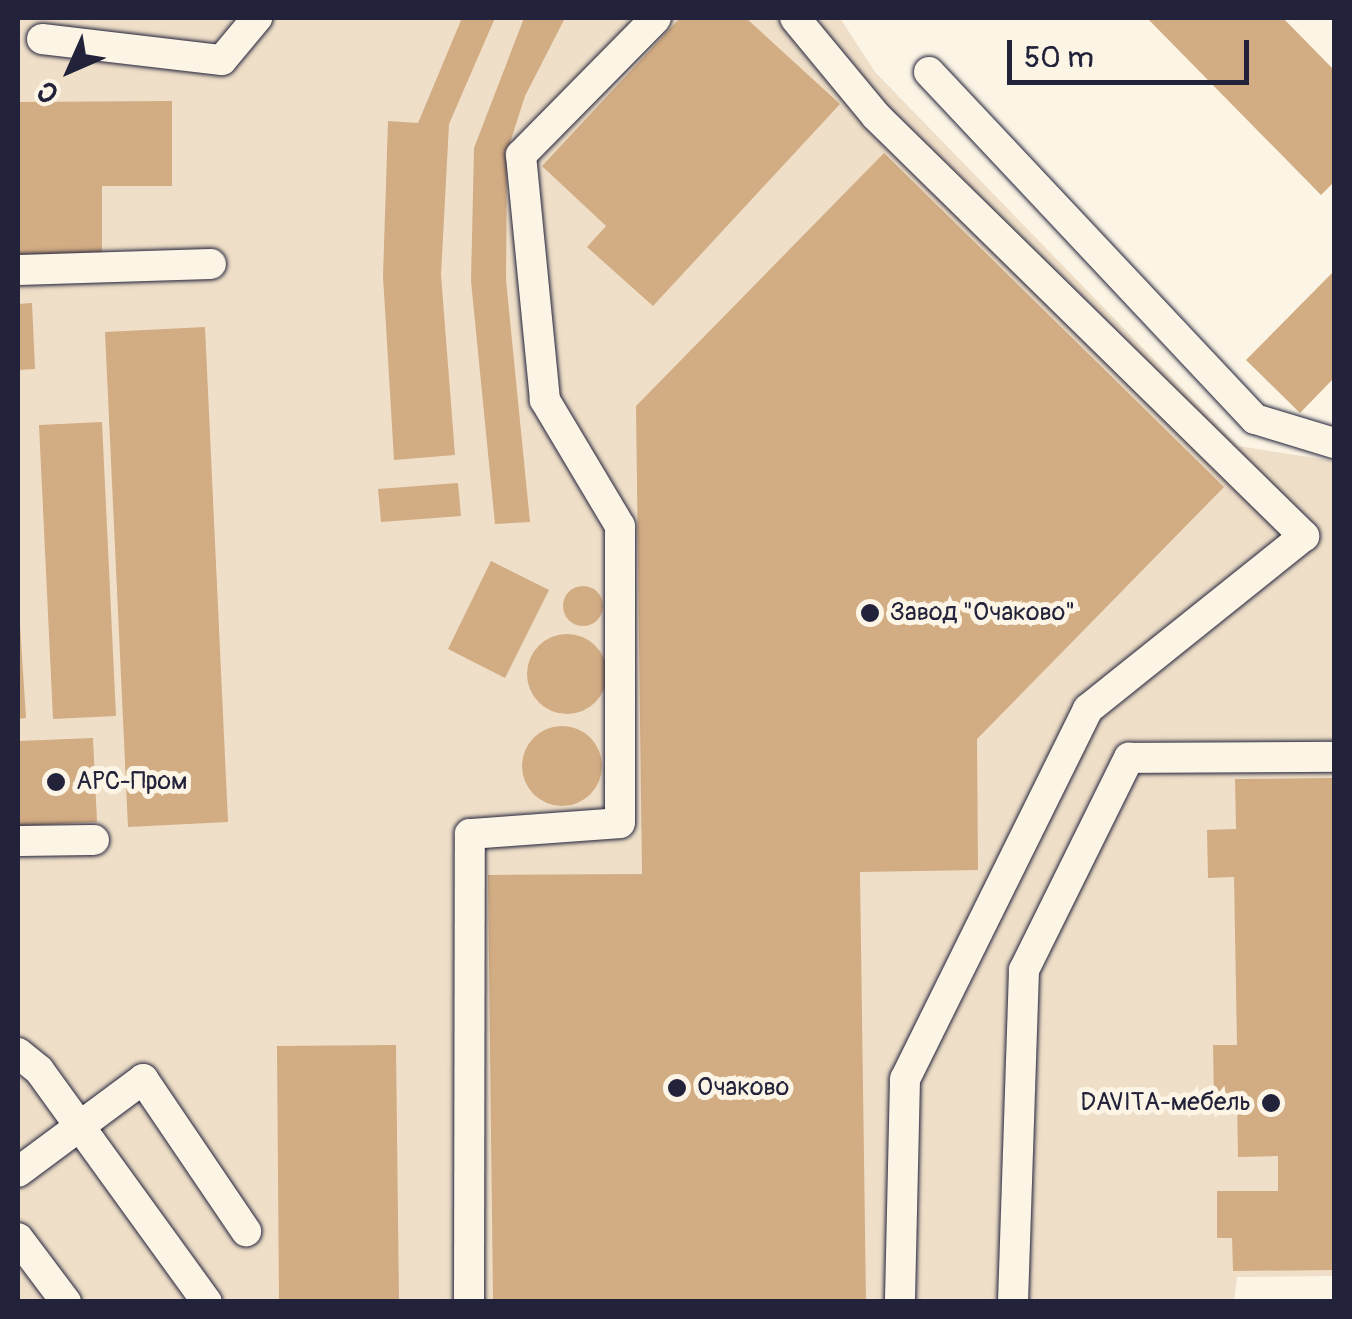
<!DOCTYPE html>
<meta charset="utf-8">
<style>
body{margin:0}
#map{position:relative;width:1352px;height:1319px;overflow:hidden;background:#fcf5e5;font-family:Pangolin,sans-serif}
div>[style]{position:absolute}
[style*='--x']{left:calc(var(--x)*1px);top:calc(var(--y)*1px);width:calc(var(--w)*1px);rotate:calc(var(--a)*1deg)}
.built>*{inset:0;background:#efdfc8}
.building>*{inset:0;background:#d2ac83}
.round{border-radius:50%}
.roads{filter:drop-shadow(0 0 2px #22223b) drop-shadow(0 0 2px #22223b)}
.minor>*{height:30px;margin:-15px;padding:0 15px;transform-origin:15px;border-radius:15px;background:#fcf5e5}
.dots>*{width:28px;height:28px;translate:-50% -50%;box-sizing:border-box;border:5px solid #fcf5e5;border-radius:50%}
span{translate:-50% -50%;white-space:nowrap;text-align:center;line-height:1.15;-webkit-text-stroke:10px #fcf5e5;paint-order:stroke}
.poi-label{font-size:25px;color:#22223b}
.left{translate:0 -50%;text-align:left}
.right{translate:-100% -50%;text-align:right}
.frame{position:absolute;inset:0;border:20px solid #22223b;pointer-events:none}
.north{position:absolute;left:20px;top:20px;width:100px;height:100px;-webkit-text-stroke:8px #fcf5e5;paint-order:stroke;rotate:225deg;font-size:28px;font-weight:700;line-height:40px;text-align:center;color:#22223b}
.north::after{content:'';display:block;margin:auto;width:35px;height:45px;background:#22223b;clip-path:polygon(50% 0,100% 100%,50% 72%,0 100%)}
.scale{position:absolute;left:1007px;top:40px;width:242px;height:45px;box-sizing:border-box;border:5px solid #22223b;border-top:0;padding-left:12px;font-size:30px;line-height:35px;white-space:nowrap;color:#22223b;-webkit-text-stroke:8px #fcf5e5;paint-order:stroke}
</style>
<div id="map">
<div class="built">
<i style="clip-path:polygon(18px 18px,840px 18px,875px 72px,1238px 446px,1334px 461px,1334px 1276px,1237px 1277px,1234px 1302px,18px 1301px)"></i>
</div>
<div class="building">
<i style="clip-path:polygon(462px 18px,495px 18px,449px 124px,441px 275px,455px 455px,394px 460px,383px 276px,388px 121px,418px 123px)"></i>
<i style="clip-path:polygon(524px 18px,565px 18px,525px 96px,507px 152px,506px 280px,530px 522px,495px 524px,471px 281px,474px 148px)"></i>
<i style="clip-path:polygon(680px 18px,746px 18px,840px 104px,653px 306px,587px 247px,606px 226px,542px 166px)"></i>
<i style="clip-path:polygon(1147px 18px,1283px 18px,1334px 70px,1334px 182px,1321px 195px)"></i>
<i style="clip-path:polygon(172px 101px,172px 186px,102px 186px,102px 255px,18px 255px,18px 102px)"></i>
<i style="clip-path:polygon(884px 153px,1224px 487px,977px 739px,978px 870px,860px 872px,866px 1302px,493px 1302px,488px 875px,642px 874px,636px 406px)"></i>
<i style="clip-path:polygon(1334px 271px,1334px 378px,1300px 413px,1246px 360px)"></i>
<i style="clip-path:polygon(32px 303px,35px 369px,18px 370px,18px 304px)"></i>
<i style="clip-path:polygon(205px 327px,228px 822px,128px 827px,105px 332px)"></i>
<i style="clip-path:polygon(102px 422px,116px 716px,53px 719px,39px 425px)"></i>
<i style="clip-path:polygon(458px 483px,461px 516px,381px 522px,378px 489px)"></i>
<i style="clip-path:polygon(491px 561px,549px 590px,505px 678px,448px 649px)"></i>
<i class="round" style="left:563px;top:586px;width:40px;height:40px"></i>
<i style="clip-path:polygon(18px 594px,26px 718px,18px 719px)"></i>
<i class="round" style="left:527px;top:634px;width:80px;height:80px"></i>
<i class="round" style="left:522px;top:726px;width:80px;height:80px"></i>
<i style="clip-path:polygon(93px 738px,97px 822px,18px 826px,18px 741px)"></i>
<i style="clip-path:polygon(1334px 778px,1334px 1270px,1233px 1271px,1232px 1238px,1217px 1238px,1217px 1191px,1278px 1191px,1278px 1156px,1238px 1157px,1237px 1095px,1214px 1096px,1213px 1045px,1237px 1045px,1234px 877px,1208px 878px,1207px 830px,1236px 829px,1235px 779px)"></i>
<i style="clip-path:polygon(396px 1045px,399px 1302px,279px 1302px,277px 1046px)"></i>
</div>
<div class="roads">
<div class="minor">
<i style="--x:795;--y:18;--w:127;--a:50.4"></i>
<i style="--x:876;--y:116;--w:600;--a:44.46"></i>
<i style="--x:1304;--y:536;--w:277;--a:141.3"></i>
<i style="--x:1088;--y:709;--w:413;--a:116.3"></i>
<i style="--x:905;--y:1079;--w:223;--a:91.3"></i>
<i style="--x:42;--y:39;--w:181;--a:6.7"></i>
<i style="--x:222;--y:60;--w:55;--a:-50.2"></i>
<i style="--x:929;--y:72;--w:476;--a:46.8"></i>
<i style="--x:1255;--y:419;--w:83;--a:16.9"></i>
<i style="--x:18;--y:270;--w:193;--a:-1.8"></i>
<i style="--x:18;--y:841;--w:76;--a:-0.8"></i>
<i style="--x:18;--y:1053;--w:27;--a:39"></i>
<i style="--x:39;--y:1070;--w:286;--a:54.1"></i>
<i style="--x:18;--y:1172;--w:156;--a:-36.6"></i>
<i style="--x:143;--y:1079;--w:184;--a:55.9"></i>
<i style="--x:18;--y:1238;--w:80;--a:53.1"></i>
<i style="--x:469;--y:1302;--w:468;--a:-89.9"></i>
<i style="--x:470;--y:834;--w:150;--a:-4.2"></i>
<i style="--x:620;--y:823;--w:297;--a:-90"></i>
<i style="--x:620;--y:526;--w:147;--a:-120.8"></i>
<i style="--x:545;--y:400;--w:246;--a:-95.6"></i>
<i style="--x:521;--y:155;--w:192;--a:-45.4"></i>
<i style="--x:1013;--y:1302;--w:332;--a:-88.1"></i>
<i style="--x:1024;--y:970;--w:237;--a:-63.7"></i>
<i style="--x:1129;--y:758;--w:205;--a:-0.3"></i>
</div>
</div>
<div class="dots">
<i style="left:870px;top:613px;background:#22223b"></i>
<i style="left:56px;top:782px;background:#22223b"></i>
<i style="left:677px;top:1088px;background:#22223b"></i>
<i style="left:1271px;top:1103px;background:#22223b"></i>
</div>
<div class="poi-label">
<span class="left" style="left:890px;top:613px">Завод "Очаково"</span>
<span class="left" style="left:76px;top:782px">АРС-Пром</span>
<span class="left" style="left:697px;top:1088px">Очаково</span>
<span class="right" style="left:1251px;top:1103px">DAVITA-мебель</span>
</div>
<div class="frame"></div>
<div class="north">С</div>
<div class="scale">50 m</div>
</div>
